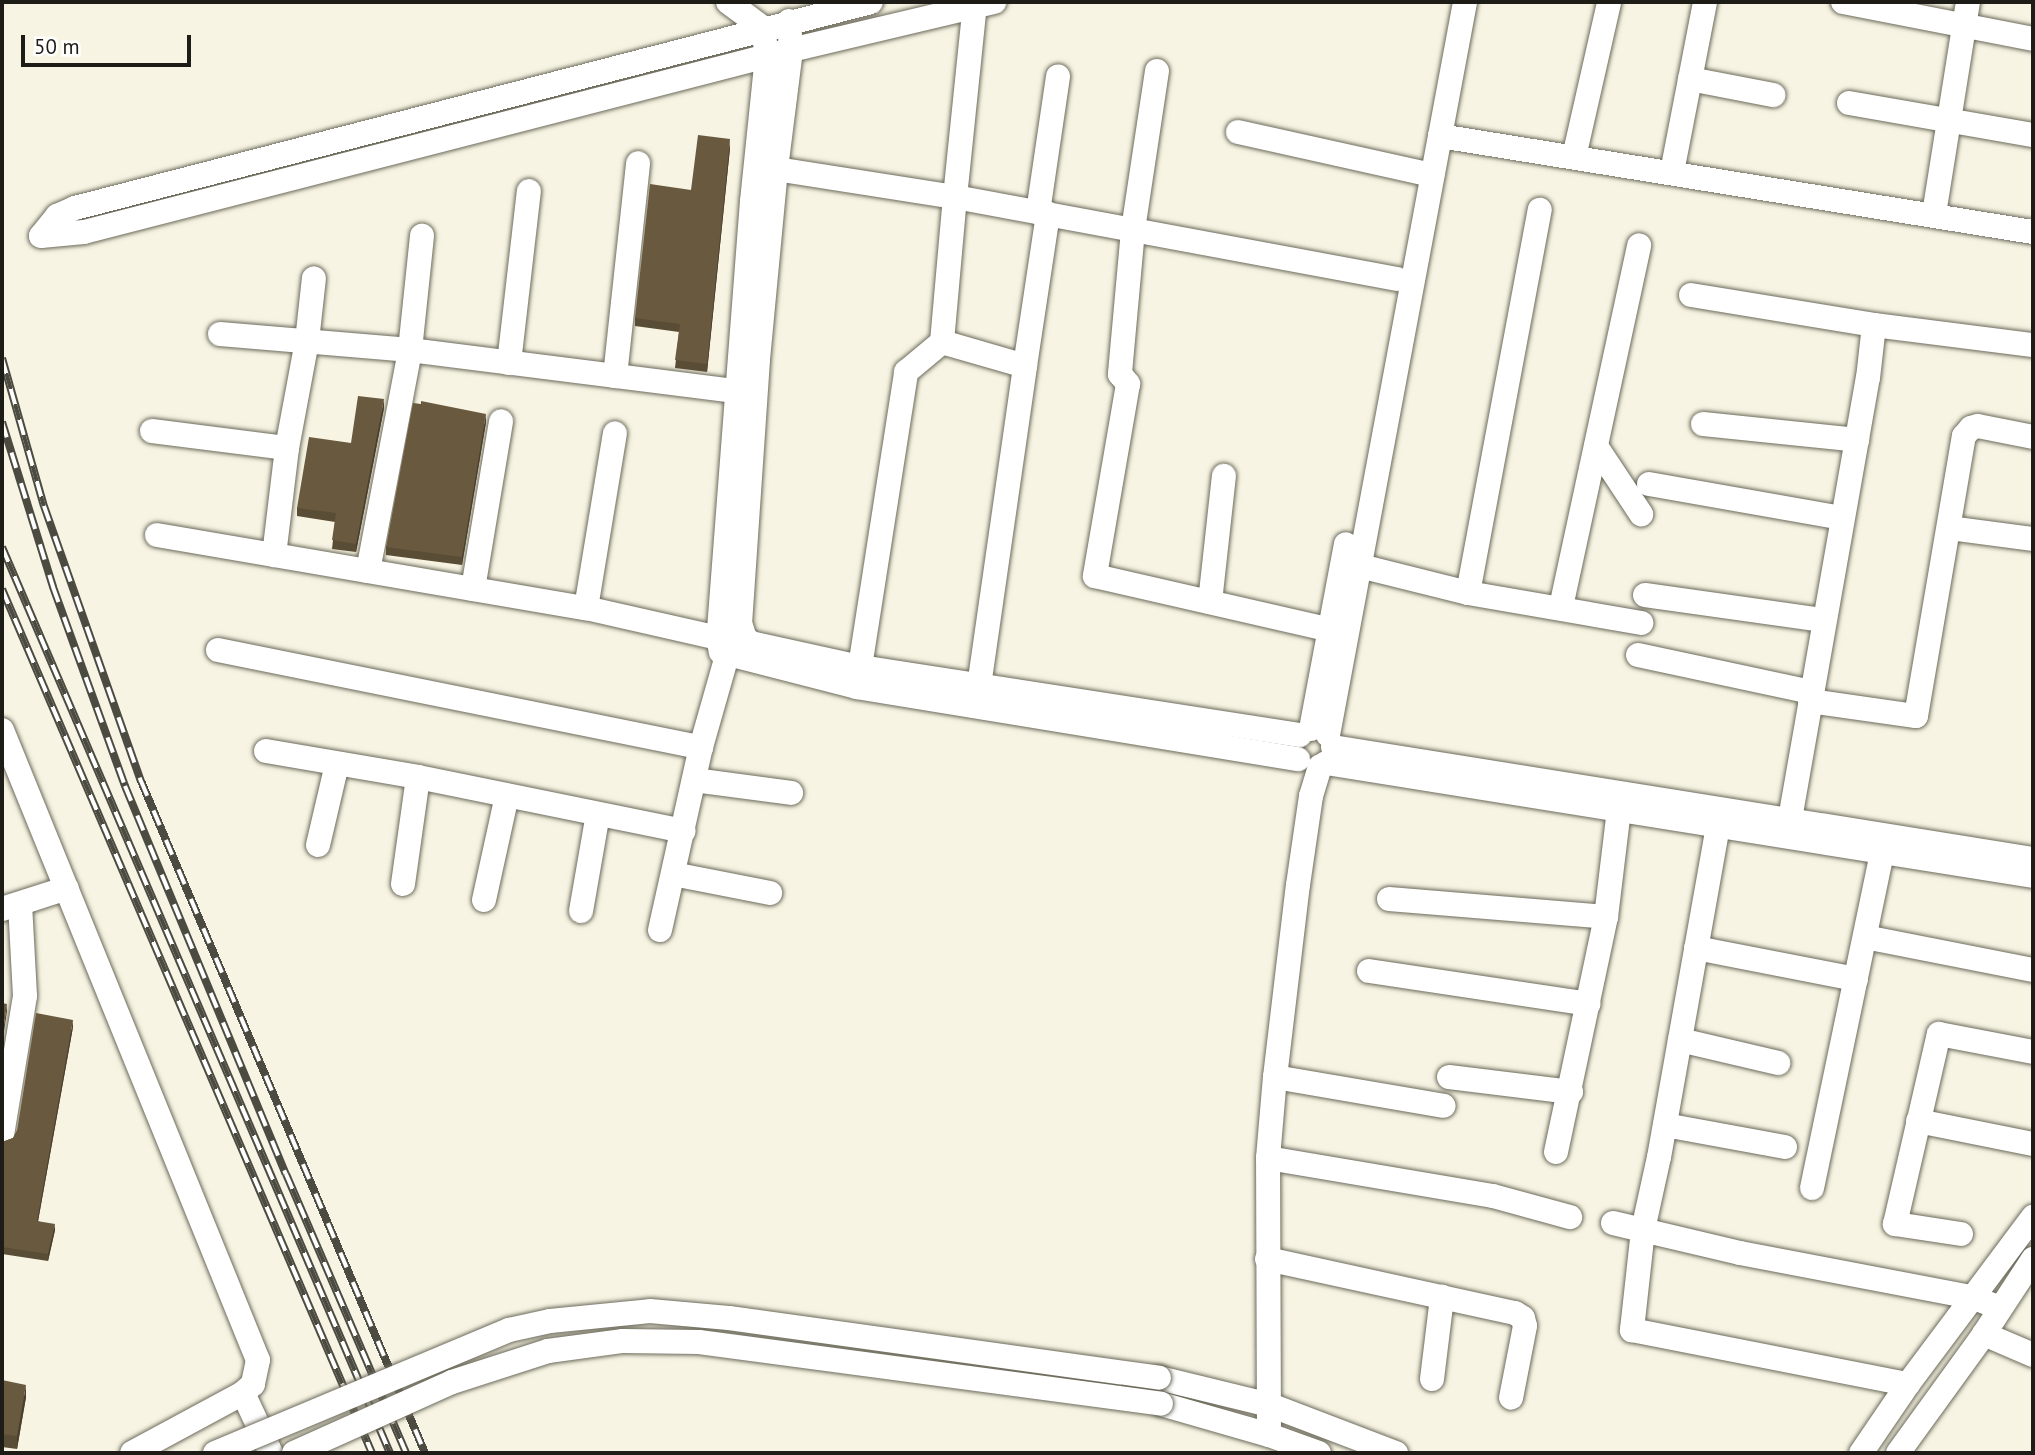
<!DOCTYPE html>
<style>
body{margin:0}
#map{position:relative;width:2035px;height:1455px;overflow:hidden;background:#f7f4e3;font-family:"PT Sans",sans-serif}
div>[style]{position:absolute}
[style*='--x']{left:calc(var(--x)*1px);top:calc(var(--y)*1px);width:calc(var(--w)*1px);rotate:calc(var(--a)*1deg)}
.roads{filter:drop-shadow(0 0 2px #6c6a5b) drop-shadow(0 0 2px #6c6a5b)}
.minor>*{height:24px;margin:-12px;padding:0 12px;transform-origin:12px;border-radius:12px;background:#fff}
.rail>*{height:8px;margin-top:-4px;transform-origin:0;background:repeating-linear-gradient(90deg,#fff 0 16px,#4c4b42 0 32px);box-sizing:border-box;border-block:2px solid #4c4b42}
.bridges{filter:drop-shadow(0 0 2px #6c6a5b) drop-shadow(0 0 2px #6c6a5b)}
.minor-bridge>*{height:24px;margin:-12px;padding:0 12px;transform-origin:12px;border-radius:12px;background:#fff}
.wall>*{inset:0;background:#5a4d36}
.shaded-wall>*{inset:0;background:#4a3e2c}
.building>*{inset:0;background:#69593f}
span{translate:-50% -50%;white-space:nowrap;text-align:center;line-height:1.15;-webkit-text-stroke:7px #fff;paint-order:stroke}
.frame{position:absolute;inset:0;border:4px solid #1d1c16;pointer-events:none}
.scale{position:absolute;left:21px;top:35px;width:170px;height:32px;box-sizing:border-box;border:4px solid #1d1c16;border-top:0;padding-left:9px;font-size:21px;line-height:24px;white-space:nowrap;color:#1d1c16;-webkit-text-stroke:5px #fff;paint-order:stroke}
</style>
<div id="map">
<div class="roads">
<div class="minor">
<i style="--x:728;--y:2;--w:44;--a:36.6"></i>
<i style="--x:763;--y:28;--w:28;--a:82"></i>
<i style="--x:767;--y:56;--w:146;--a:95.9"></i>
<i style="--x:752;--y:201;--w:438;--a:94.4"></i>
<i style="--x:718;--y:638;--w:14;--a:78"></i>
<i style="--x:721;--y:652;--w:140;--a:14.4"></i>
<i style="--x:857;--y:687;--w:447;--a:9.3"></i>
<i style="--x:1843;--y:2;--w:194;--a:11"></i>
<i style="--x:789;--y:21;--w:29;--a:86"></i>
<i style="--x:791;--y:50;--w:120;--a:97.2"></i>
<i style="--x:776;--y:169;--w:192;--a:95.4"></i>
<i style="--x:758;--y:360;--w:264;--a:93.9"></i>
<i style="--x:740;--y:623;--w:16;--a:72"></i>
<i style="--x:745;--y:638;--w:8;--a:40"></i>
<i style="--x:751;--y:643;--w:112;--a:12.4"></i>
<i style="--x:860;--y:667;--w:445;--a:8.8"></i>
<i style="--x:1157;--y:71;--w:161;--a:98.6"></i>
<i style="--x:1133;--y:230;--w:145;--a:95.2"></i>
<i style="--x:1120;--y:374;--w:13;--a:51"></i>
<i style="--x:1128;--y:384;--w:195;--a:99.8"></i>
<i style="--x:1095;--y:576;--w:241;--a:12.9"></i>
<i style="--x:1690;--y:79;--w:85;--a:10.9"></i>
<i style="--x:1849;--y:103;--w:187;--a:9.9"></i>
<i style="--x:1238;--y:132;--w:199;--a:12.5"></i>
<i style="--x:1440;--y:136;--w:601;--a:9.2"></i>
<i style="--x:1574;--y:157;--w:158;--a:-77.2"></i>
<i style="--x:776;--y:169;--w:181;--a:8.9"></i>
<i style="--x:955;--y:197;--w:196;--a:-84.1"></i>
<i style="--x:1672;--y:172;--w:173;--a:-79"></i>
<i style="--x:1038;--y:212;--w:137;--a:-81.6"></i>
<i style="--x:1934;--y:214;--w:215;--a:-80.9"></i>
<i style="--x:41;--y:236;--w:43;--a:-5.3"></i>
<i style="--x:84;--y:232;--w:730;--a:-14.44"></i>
<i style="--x:791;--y:50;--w:209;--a:-13.3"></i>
<i style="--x:41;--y:236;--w:26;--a:-51"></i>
<i style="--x:57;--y:216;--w:20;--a:-24"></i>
<i style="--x:75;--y:208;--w:822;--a:-14.51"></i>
<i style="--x:1691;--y:295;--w:185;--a:9.3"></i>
<i style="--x:1874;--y:325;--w:160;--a:7.2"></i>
<i style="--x:220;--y:334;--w:191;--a:4.8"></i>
<i style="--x:410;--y:350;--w:344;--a:7.2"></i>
<i style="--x:509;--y:363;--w:173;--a:-83.4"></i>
<i style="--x:1025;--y:366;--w:154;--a:-81.4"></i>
<i style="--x:615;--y:376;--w:214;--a:-83.8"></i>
<i style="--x:1703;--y:424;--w:155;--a:5.9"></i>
<i style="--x:152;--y:431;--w:136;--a:7.2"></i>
<i style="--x:287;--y:448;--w:108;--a:96.9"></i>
<i style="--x:1596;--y:446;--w:82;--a:56.5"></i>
<i style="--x:287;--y:448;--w:109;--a:-79.4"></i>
<i style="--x:307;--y:341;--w:63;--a:-83.7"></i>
<i style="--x:1649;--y:484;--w:196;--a:10"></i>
<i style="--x:1949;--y:528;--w:85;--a:7.5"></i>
<i style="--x:157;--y:535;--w:435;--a:9.7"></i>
<i style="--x:586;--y:608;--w:135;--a:12.8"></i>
<i style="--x:1360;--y:566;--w:111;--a:14"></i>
<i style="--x:1468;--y:593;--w:176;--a:9.8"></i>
<i style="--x:368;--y:571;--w:225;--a:-79.2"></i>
<i style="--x:410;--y:350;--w:115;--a:-84"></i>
<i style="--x:473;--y:589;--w:170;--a:-80.5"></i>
<i style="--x:1468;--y:593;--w:390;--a:-79.4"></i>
<i style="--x:1645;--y:595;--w:180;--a:8"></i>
<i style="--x:1210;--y:602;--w:127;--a:-83.7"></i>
<i style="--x:1561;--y:607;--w:370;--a:-77.8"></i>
<i style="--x:586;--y:608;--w:177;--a:-80.6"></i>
<i style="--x:218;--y:650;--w:493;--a:11.4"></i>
<i style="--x:701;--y:747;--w:95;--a:-74.1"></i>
<i style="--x:727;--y:656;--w:13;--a:-63"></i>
<i style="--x:1638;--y:655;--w:177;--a:12.1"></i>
<i style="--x:860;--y:667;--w:299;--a:-81.1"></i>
<i style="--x:906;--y:372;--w:47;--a:-39.8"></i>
<i style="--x:979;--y:686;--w:323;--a:-81.8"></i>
<i style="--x:1025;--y:366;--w:86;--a:-163.9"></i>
<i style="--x:942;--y:342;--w:146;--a:-84.9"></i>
<i style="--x:955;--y:197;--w:450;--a:10.5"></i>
<i style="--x:1810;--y:701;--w:107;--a:8.1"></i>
<i style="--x:1916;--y:716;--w:284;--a:-80.3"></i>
<i style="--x:1964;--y:436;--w:11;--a:-49"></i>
<i style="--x:1971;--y:428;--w:7;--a:-16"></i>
<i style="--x:1978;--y:426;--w:56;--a:11.3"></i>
<i style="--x:1311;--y:729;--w:188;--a:-79.3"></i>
<i style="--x:2;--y:730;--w:680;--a:67.89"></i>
<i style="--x:258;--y:1360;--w:25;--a:102"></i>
<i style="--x:253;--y:1384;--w:13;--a:138"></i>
<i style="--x:243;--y:1393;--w:126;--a:151.6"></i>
<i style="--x:1328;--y:735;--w:746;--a:-79.41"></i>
<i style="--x:1333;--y:747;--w:709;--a:9.09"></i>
<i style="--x:266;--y:751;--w:154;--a:9.7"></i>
<i style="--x:418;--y:777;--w:271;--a:11.5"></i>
<i style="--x:1326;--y:763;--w:716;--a:9.08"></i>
<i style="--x:694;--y:780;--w:98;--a:7.6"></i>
<i style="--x:1718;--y:826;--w:336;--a:100.1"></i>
<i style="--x:1659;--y:1157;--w:75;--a:102.4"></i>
<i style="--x:1643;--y:1230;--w:101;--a:96.3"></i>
<i style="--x:1632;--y:1330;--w:281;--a:11.1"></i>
<i style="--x:1787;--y:836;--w:465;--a:-80"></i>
<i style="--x:1868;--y:378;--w:53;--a:-83.5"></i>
<i style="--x:318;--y:845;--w:83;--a:-76.8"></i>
<i style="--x:673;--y:874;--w:99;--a:11.1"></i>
<i style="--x:403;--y:884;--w:108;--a:-82"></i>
<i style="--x:1389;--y:899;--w:218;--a:4.7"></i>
<i style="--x:484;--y:900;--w:107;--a:-77.6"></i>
<i style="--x:2;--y:909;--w:68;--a:-17.9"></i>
<i style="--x:581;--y:911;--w:98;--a:-80.1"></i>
<i style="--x:660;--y:930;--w:188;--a:-77.4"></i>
<i style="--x:1865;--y:937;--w:171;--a:11.1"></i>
<i style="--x:1696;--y:948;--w:163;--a:11"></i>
<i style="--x:1369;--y:971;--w:222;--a:8.5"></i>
<i style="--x:1680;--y:1040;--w:101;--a:13.2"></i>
<i style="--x:1275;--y:1077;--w:171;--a:9.7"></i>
<i style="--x:1449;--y:1077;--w:123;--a:7"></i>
<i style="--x:1918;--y:1121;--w:117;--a:11.3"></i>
<i style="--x:1665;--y:1125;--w:122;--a:10.4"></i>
<i style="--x:2;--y:1135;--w:141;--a:-80.6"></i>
<i style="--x:25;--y:996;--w:92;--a:-93.1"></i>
<i style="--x:1556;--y:1152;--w:240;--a:-78"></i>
<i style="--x:1606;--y:917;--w:108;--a:-83.1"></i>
<i style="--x:1268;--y:1158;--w:228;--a:9.6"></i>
<i style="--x:1493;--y:1196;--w:80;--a:15.3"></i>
<i style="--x:1812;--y:1188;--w:343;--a:-78.2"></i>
<i style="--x:1613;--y:1223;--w:130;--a:13.3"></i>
<i style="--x:1740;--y:1253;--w:239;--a:10.8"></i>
<i style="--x:1975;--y:1298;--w:27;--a:22"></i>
<i style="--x:1961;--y:1234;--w:67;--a:-171.4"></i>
<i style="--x:1895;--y:1224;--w:195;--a:-77"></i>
<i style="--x:1939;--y:1034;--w:96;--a:10.8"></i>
<i style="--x:1267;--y:1259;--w:254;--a:12.3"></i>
<i style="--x:1515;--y:1313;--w:9;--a:32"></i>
<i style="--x:1523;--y:1318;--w:8;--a:76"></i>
<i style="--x:1525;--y:1326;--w:73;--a:101"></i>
<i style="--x:1984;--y:1334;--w:53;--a:23.2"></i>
<i style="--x:1159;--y:1378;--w:114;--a:13.7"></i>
<i style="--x:1270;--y:1405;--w:135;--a:20.9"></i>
<i style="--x:1432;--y:1379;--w:83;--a:-83"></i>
<i style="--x:243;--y:1393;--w:66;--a:65"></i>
<i style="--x:1161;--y:1404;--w:112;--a:16"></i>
<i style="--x:1269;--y:1435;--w:53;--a:19.8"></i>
<i style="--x:1269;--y:1435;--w:277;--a:-90.2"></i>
<i style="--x:1268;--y:1158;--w:81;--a:-85.1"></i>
<i style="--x:1275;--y:1077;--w:193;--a:-83.2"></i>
<i style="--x:1298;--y:885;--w:90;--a:-81.7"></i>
<i style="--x:1311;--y:796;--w:31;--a:-73"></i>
<i style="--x:1861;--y:1453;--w:83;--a:-55.7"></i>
<i style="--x:1908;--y:1384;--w:209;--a:-53.2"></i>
<i style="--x:1898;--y:1453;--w:147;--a:-54.1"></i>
<i style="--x:1984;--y:1334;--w:90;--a:-56.8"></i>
</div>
</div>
<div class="rail">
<i style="--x:2;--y:358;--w:154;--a:74.2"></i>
<i style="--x:44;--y:506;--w:292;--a:70.6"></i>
<i style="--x:141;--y:781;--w:730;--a:67.09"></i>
<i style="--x:2;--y:422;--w:173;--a:72.8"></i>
<i style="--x:53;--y:587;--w:212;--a:70.1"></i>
<i style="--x:125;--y:786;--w:420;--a:67.5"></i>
<i style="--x:286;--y:1174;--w:304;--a:66.7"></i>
<i style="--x:2;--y:547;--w:986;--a:66.82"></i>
<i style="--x:2;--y:589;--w:940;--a:66.82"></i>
</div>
<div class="bridges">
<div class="minor-bridge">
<i style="--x:215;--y:1453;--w:319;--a:-22.7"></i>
<i style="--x:509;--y:1330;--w:42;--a:-12.4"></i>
<i style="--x:550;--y:1321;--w:100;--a:-5.7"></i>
<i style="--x:650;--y:1311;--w:79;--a:5.1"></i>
<i style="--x:729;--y:1318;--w:434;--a:7.9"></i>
<i style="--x:294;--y:1453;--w:173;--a:-24.2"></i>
<i style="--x:452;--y:1382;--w:101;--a:-17.9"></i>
<i style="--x:548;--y:1351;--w:76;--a:-7.6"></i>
<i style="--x:623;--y:1341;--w:76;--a:0.8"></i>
<i style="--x:699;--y:1342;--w:466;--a:7.6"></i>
</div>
</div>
<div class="wall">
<i style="clip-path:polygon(730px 148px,707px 372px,675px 368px,679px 332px,635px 326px,635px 318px,691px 190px)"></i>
<i style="clip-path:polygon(384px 408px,356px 552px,332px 549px,335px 522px,297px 516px,297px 508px)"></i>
<i style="clip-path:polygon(486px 422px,462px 565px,386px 555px,386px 547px)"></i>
<i style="clip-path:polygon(73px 1027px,38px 1221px,55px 1230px,48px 1261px,2px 1254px,2px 1142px,13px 1138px)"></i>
<i style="clip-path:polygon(2px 1380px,26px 1397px,17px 1449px,2px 1447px)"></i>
</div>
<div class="shaded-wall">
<i style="clip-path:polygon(730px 139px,730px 148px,707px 372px,707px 364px)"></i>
<i style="clip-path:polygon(384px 399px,384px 408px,356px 552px,356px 544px)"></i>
<i style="clip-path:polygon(486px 414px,486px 422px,462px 565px,462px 557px)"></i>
<i style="clip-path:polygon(7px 1004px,7px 1011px,2px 1045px,2px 1039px)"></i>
<i style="clip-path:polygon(73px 1020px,73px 1027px,37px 1227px,37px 1221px)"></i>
<i style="clip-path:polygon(55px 1224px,55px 1230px,48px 1261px,48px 1254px)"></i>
<i style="clip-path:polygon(26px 1385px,26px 1397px,17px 1449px,17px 1436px)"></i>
</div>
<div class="building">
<i style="clip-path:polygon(698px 135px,730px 139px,707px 364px,675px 360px,680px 324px,635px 318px,650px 184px,691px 190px)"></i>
<i style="clip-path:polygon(358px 396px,384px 399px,356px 544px,332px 540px,336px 513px,297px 508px,309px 437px,351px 443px)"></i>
<i style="clip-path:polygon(421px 401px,486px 414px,462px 557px,386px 547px,413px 403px,421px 404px)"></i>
<i style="clip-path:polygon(2px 1003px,7px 1004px,2px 1039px)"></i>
<i style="clip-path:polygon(36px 1013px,73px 1020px,37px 1221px,55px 1224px,48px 1254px,2px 1247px,2px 1142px,13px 1138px,17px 1131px)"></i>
<i style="clip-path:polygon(2px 1380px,26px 1385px,17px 1436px,2px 1434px)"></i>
</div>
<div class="frame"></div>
<div class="scale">50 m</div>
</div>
